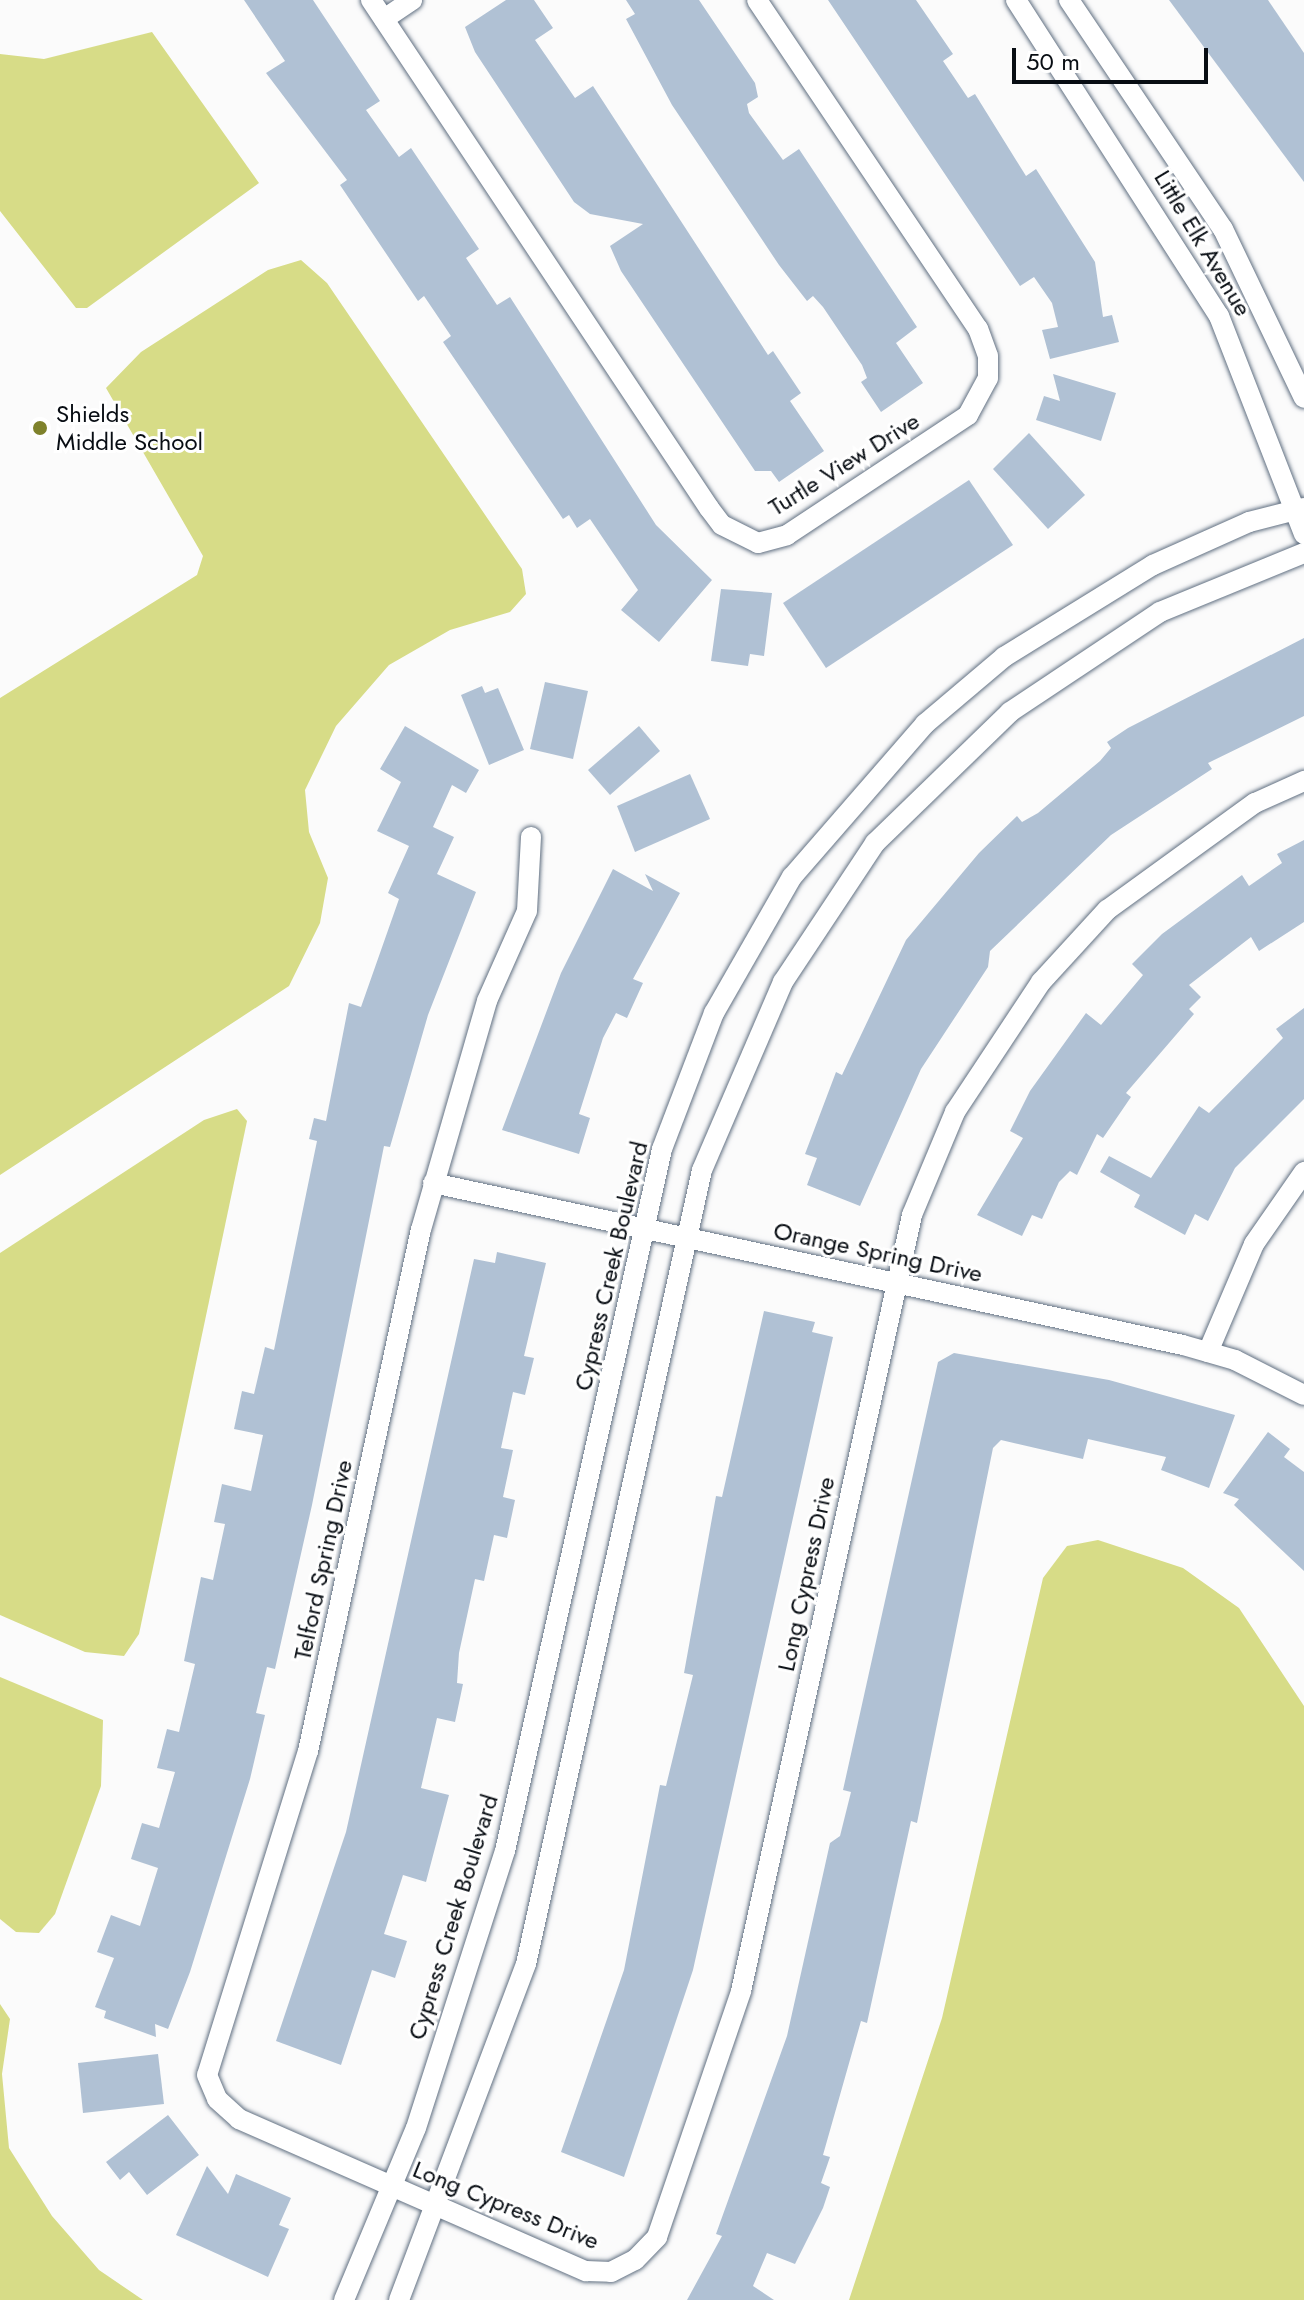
<!DOCTYPE html>
<style>
body{margin:0}
#map{position:relative;width:1304px;height:2300px;overflow:hidden;background:#fbfbfb;font-family:Jost,sans-serif}
div>[style]{position:absolute}
[style*='--x']{left:calc(var(--x)*1px);top:calc(var(--y)*1px);width:calc(var(--w)*1px);rotate:calc(var(--a)*1deg)}
.water>*{inset:0;background:#d7dc87}
.building>*{inset:0;background:#b0c1d4}
.roads{filter:drop-shadow(0 0 2px #617082) drop-shadow(0 0 2px #617082)}
.minor>*{height:20px;margin:-10px;padding:0 10px;transform-origin:10px;border-radius:10px;background:#fff}
.dots>*{width:22px;height:22px;translate:-50% -50%;box-sizing:border-box;border:4px solid #fff;border-radius:50%}
span{translate:-50% -50%;white-space:nowrap;text-align:center;line-height:1.15;-webkit-text-stroke:6px #fff;paint-order:stroke}
.street-label{font-size:24px;color:#080d13}
.poi-label{font-size:24px;color:#080d13}
.left{translate:0 -50%;text-align:left}
.scale{position:absolute;left:1012px;top:48px;width:196px;height:36px;box-sizing:border-box;border:4px solid #080d13;border-top:0;padding-left:10px;font-size:24px;line-height:28px;white-space:nowrap;color:#080d13;-webkit-text-stroke:6px #fff;paint-order:stroke}
</style>
<div id="map">
<div class="water">
<i style="clip-path:polygon(152px 32px,259px 183px,87px 308px,76px 308px,0 211px,0 54px,44px 59px)"></i>
<i style="clip-path:polygon(301px 260px,327px 283px,522px 569px,526px 594px,510px 612px,450px 630px,389px 665px,336px 726px,305px 790px,309px 832px,328px 878px,320px 923px,289px 986px,0 1175px,0 698px,197px 575px,203px 556px,106px 388px,141px 352px,268px 270px)"></i>
<i style="clip-path:polygon(237px 1109px,247px 1121px,139px 1634px,124px 1656px,85px 1652px,0 1615px,0 1253px,204px 1120px)"></i>
<i style="clip-path:polygon(1098px 1540px,1183px 1568px,1239px 1608px,1304px 1706px,1304px 2300px,849px 2300px,942px 2018px,1043px 1578px,1067px 1546px)"></i>
<i style="clip-path:polygon(0 1677px,103px 1720px,101px 1786px,55px 1914px,39px 1933px,16px 1932px,0 1919px)"></i>
<i style="clip-path:polygon(0 2004px,10px 2019px,2px 2074px,9px 2148px,52px 2216px,99px 2270px,143px 2300px,0 2300px)"></i>
</div>
<div class="building">
<i style="clip-path:polygon(244px 0,313px 0,380px 101px,366px 110px,399px 157px,411px 148px,479px 249px,466px 258px,497px 305px,510px 297px,656px 525px,712px 580px,659px 642px,621px 610px,638px 590px,590px 519px,577px 528px,569px 515px,563px 519px,443px 342px,451px 336px,424px 296px,418px 301px,340px 185px,347px 180px,266px 73px,285px 61px)"></i>
<i style="clip-path:polygon(506px 0,534px 0,553px 28px,535px 40px,575px 98px,593px 86px,768px 355px,773px 351px,801px 393px,790px 401px,824px 451px,779px 482px,771px 471px,755px 471px,621px 271px,610px 246px,643px 224px,590px 214px,574px 202px,475px 52px,465px 27px)"></i>
<i style="clip-path:polygon(626px 0,699px 0,755px 83px,758px 97px,747px 104px,749px 113px,783px 160px,799px 149px,917px 327px,896px 343px,923px 383px,881px 412px,861px 382px,867px 378px,862px 365px,823px 307px,813px 296px,807px 301px,779px 265px,672px 105px,626px 19px,635px 14px)"></i>
<i style="clip-path:polygon(828px 0,916px 0,953px 54px,943px 61px,968px 98px,975px 94px,1026px 176px,1036px 169px,1095px 262px,1103px 317px,1112px 315px,1119px 342px,1050px 359px,1042px 330px,1058px 327px,1052px 303px,1034px 277px,1020px 286px)"></i>
<i style="clip-path:polygon(1169px 0,1268px 0,1304px 53px,1304px 182px)"></i>
<i style="clip-path:polygon(1053px 374px,1116px 393px,1101px 441px,1036px 420px,1044px 396px,1060px 401px)"></i>
<i style="clip-path:polygon(1029px 433px,1085px 495px,1048px 529px,993px 469px)"></i>
<i style="clip-path:polygon(969px 480px,1013px 545px,826px 668px,783px 603px)"></i>
<i style="clip-path:polygon(721px 589px,772px 593px,764px 656px,750px 654px,748px 666px,711px 661px)"></i>
<i style="clip-path:polygon(1304px 638px,1304px 716px,1208px 763px,1212px 769px,1111px 835px,990px 951px,988px 967px,921px 1069px,860px 1206px,807px 1185px,817px 1158px,805px 1154px,836px 1072px,842px 1075px,906px 940px,979px 853px,1017px 816px,1022px 822px,1038px 813px,1100px 761px,1111px 748px,1107px 742px,1128px 728px)"></i>
<i style="clip-path:polygon(545px 682px,588px 691px,573px 759px,530px 749px)"></i>
<i style="clip-path:polygon(482px 686px,485px 693px,498px 688px,524px 750px,489px 765px,461px 695px)"></i>
<i style="clip-path:polygon(405px 726px,479px 770px,466px 793px,452px 785px,433px 827px,454px 837px,437px 874px,476px 892px,428px 1015px,390px 1147px,384px 1146px,312px 1505px,275px 1669px,267px 1667px,256px 1713px,265px 1715px,250px 1779px,190px 1972px,168px 2029px,155px 2024px,156px 2037px,104px 2018px,106px 2011px,95px 2007px,114px 1958px,97px 1952px,111px 1915px,140px 1926px,158px 1868px,131px 1859px,142px 1823px,159px 1828px,175px 1772px,157px 1768px,167px 1729px,179px 1732px,195px 1664px,184px 1661px,201px 1577px,213px 1580px,225px 1524px,214px 1522px,222px 1484px,251px 1491px,263px 1435px,234px 1429px,242px 1391px,254px 1394px,265px 1347px,274px 1350px,317px 1141px,309px 1139px,314px 1118px,326px 1121px,349px 1003px,361px 1007px,399px 899px,388px 893px,409px 846px,377px 831px,401px 782px,380px 769px)"></i>
<i style="clip-path:polygon(639px 726px,660px 751px,610px 795px,588px 770px)"></i>
<i style="clip-path:polygon(690px 774px,710px 819px,635px 852px,617px 806px)"></i>
<i style="clip-path:polygon(1304px 840px,1304px 922px,1259px 951px,1251px 937px,1189px 985px,1201px 997px,1189px 1009px,1194px 1014px,1126px 1093px,1131px 1097px,1103px 1138px,1097px 1134px,1077px 1175px,1070px 1171px,1059px 1182px,1042px 1219px,1032px 1215px,1022px 1236px,977px 1215px,1023px 1138px,1010px 1131px,1030px 1091px,1086px 1013px,1101px 1025px,1143px 975px,1132px 964px,1162px 934px,1242px 875px,1249px 886px,1282px 863px,1277px 854px)"></i>
<i style="clip-path:polygon(613px 869px,653px 891px,645px 874px,680px 893px,633px 979px,643px 983px,627px 1018px,616px 1013px,603px 1038px,579px 1114px,590px 1118px,579px 1154px,502px 1130px,561px 973px)"></i>
<i style="clip-path:polygon(1304px 1008px,1304px 1099px,1235px 1168px,1208px 1221px,1195px 1214px,1185px 1235px,1134px 1207px,1140px 1195px,1100px 1172px,1109px 1156px,1151px 1178px,1199px 1106px,1209px 1113px,1283px 1038px,1276px 1029px)"></i>
<i style="clip-path:polygon(497px 1252px,546px 1263px,524px 1356px,534px 1358px,525px 1395px,513px 1392px,501px 1448px,513px 1450px,503px 1497px,515px 1500px,507px 1538px,494px 1535px,484px 1581px,475px 1579px,459px 1653px,457px 1683px,463px 1684px,455px 1722px,437px 1718px,421px 1788px,449px 1795px,426px 1882px,403px 1875px,384px 1934px,407px 1941px,395px 1978px,372px 1970px,341px 2065px,276px 2041px,346px 1832px,474px 1259px,495px 1263px)"></i>
<i style="clip-path:polygon(764px 1311px,815px 1322px,812px 1332px,833px 1337px,693px 1970px,624px 2177px,561px 2152px,624px 1970px,660px 1785px,666px 1786px,693px 1675px,684px 1673px,716px 1496px,722px 1497px)"></i>
<i style="clip-path:polygon(954px 1353px,1109px 1380px,1235px 1415px,1209px 1488px,1161px 1470px,1166px 1457px,1088px 1439px,1083px 1459px,1001px 1440px,993px 1448px,917px 1823px,911px 1821px,867px 2023px,861px 2021px,823px 2155px,830px 2157px,821px 2183px,830px 2187px,823px 2208px,795px 2264px,767px 2253px,753px 2286px,774px 2300px,687px 2300px,722px 2236px,716px 2234px,787px 2036px,830px 1843px,840px 1836px,851px 1792px,843px 1790px,938px 1362px)"></i>
<i style="clip-path:polygon(1268px 1432px,1290px 1449px,1284px 1457px,1304px 1472px,1304px 1571px,1234px 1505px,1239px 1499px,1223px 1493px)"></i>
<i style="clip-path:polygon(158px 2054px,164px 2104px,83px 2113px,78px 2063px)"></i>
<i style="clip-path:polygon(168px 2115px,199px 2155px,147px 2195px,129px 2172px,120px 2180px,106px 2162px)"></i>
<i style="clip-path:polygon(207px 2166px,228px 2194px,236px 2174px,291px 2198px,279px 2225px,289px 2229px,268px 2277px,176px 2235px)"></i>
</div>
<div class="roads">
<div class="minor">
<i style="--x:371;--y:0;--w:610;--a:56.36"></i>
<i style="--x:709;--y:508;--w:21;--a:53"></i>
<i style="--x:722;--y:525;--w:40;--a:26.6"></i>
<i style="--x:758;--y:543;--w:30;--a:-15"></i>
<i style="--x:787;--y:535;--w:217;--a:-33.5"></i>
<i style="--x:968;--y:415;--w:42;--a:-61.6"></i>
<i style="--x:988;--y:378;--w:22;--a:-90"></i>
<i style="--x:988;--y:356;--w:29;--a:-110"></i>
<i style="--x:978;--y:329;--w:396;--a:-123.9"></i>
<i style="--x:1016;--y:0;--w:376;--a:57.3"></i>
<i style="--x:1219;--y:316;--w:234;--a:68.7"></i>
<i style="--x:1069;--y:0;--w:276;--a:56.1"></i>
<i style="--x:1223;--y:229;--w:187;--a:64.4"></i>
<i style="--x:384;--y:19;--w:34;--a:-34"></i>
<i style="--x:531;--y:837;--w:74;--a:93.1"></i>
<i style="--x:527;--y:911;--w:98;--a:114"></i>
<i style="--x:487;--y:1001;--w:237;--a:106.1"></i>
<i style="--x:421;--y:1229;--w:534;--a:102.21"></i>
<i style="--x:308;--y:1751;--w:339;--a:107.3"></i>
<i style="--x:207;--y:2075;--w:26;--a:67"></i>
<i style="--x:217;--y:2099;--w:30;--a:42"></i>
<i style="--x:239;--y:2119;--w:379;--a:23.7"></i>
<i style="--x:586;--y:2271;--w:25;--a:2"></i>
<i style="--x:611;--y:2272;--w:27;--a:-27"></i>
<i style="--x:635;--y:2260;--w:32;--a:-46"></i>
<i style="--x:657;--y:2237;--w:260;--a:-71.1"></i>
<i style="--x:741;--y:1991;--w:795;--a:-77.57"></i>
<i style="--x:912;--y:1215;--w:112;--a:-67.3"></i>
<i style="--x:955;--y:1112;--w:156;--a:-56.5"></i>
<i style="--x:1041;--y:982;--w:98;--a:-47.5"></i>
<i style="--x:1107;--y:910;--w:183;--a:-35.9"></i>
<i style="--x:1255;--y:803;--w:54;--a:-24.2"></i>
<i style="--x:433;--y:1183;--w:767;--a:12.19"></i>
<i style="--x:1183;--y:1345;--w:54;--a:16.1"></i>
<i style="--x:1235;--y:1360;--w:77;--a:26.9"></i>
<i style="--x:1208;--y:1352;--w:117;--a:-66.9"></i>
<i style="--x:1254;--y:1244;--w:88;--a:-55.2"></i>
<i style="--x:344;--y:2300;--w:186;--a:-67.3"></i>
<i style="--x:416;--y:2128;--w:291;--a:-72.2"></i>
<i style="--x:505;--y:1851;--w:719;--a:-77.39"></i>
<i style="--x:662;--y:1149;--w:146;--a:-69.1"></i>
<i style="--x:714;--y:1013;--w:157;--a:-60.2"></i>
<i style="--x:792;--y:877;--w:203;--a:-49"></i>
<i style="--x:925;--y:724;--w:104;--a:-40.3"></i>
<i style="--x:1004;--y:657;--w:175;--a:-31.7"></i>
<i style="--x:1153;--y:565;--w:105;--a:-24.1"></i>
<i style="--x:1249;--y:522;--w:57;--a:-14.3"></i>
<i style="--x:399;--y:2300;--w:359;--a:-69.3"></i>
<i style="--x:526;--y:1964;--w:813;--a:-77.5"></i>
<i style="--x:702;--y:1170;--w:205;--a:-66.7"></i>
<i style="--x:783;--y:982;--w:167;--a:-56.5"></i>
<i style="--x:875;--y:843;--w:188;--a:-44.1"></i>
<i style="--x:1010;--y:712;--w:180;--a:-33.7"></i>
<i style="--x:1160;--y:612;--w:156;--a:-22.3"></i>
</div>
</div>
<div class="dots">
<i style="left:40px;top:428px;background:#7f822c"></i>
</div>
<div class="street-label">
<span style="left:1203px;top:243px;rotate:59deg">Little Elk Avenue</span>
<span style="left:844px;top:464px;rotate:-32deg">Turtle View Drive</span>
<span style="left:878px;top:1252px;rotate:12deg">Orange Spring Drive</span>
<span style="left:611px;top:1266px;rotate:-77deg">Cypress Creek Boulevard</span>
<span style="left:323px;top:1560px;rotate:-78deg">Telford Spring Drive</span>
<span style="left:806px;top:1574px;rotate:-78deg">Long Cypress Drive</span>
<span style="left:453px;top:1917px;rotate:-73deg">Cypress Creek Boulevard</span>
<span style="left:506px;top:2205px;rotate:22deg">Long Cypress Drive</span>
</div>
<div class="poi-label">
<span class="left" style="left:56px;top:428px">Shields<br>Middle School</span>
</div>
<div class="scale">50 m</div>
</div>
